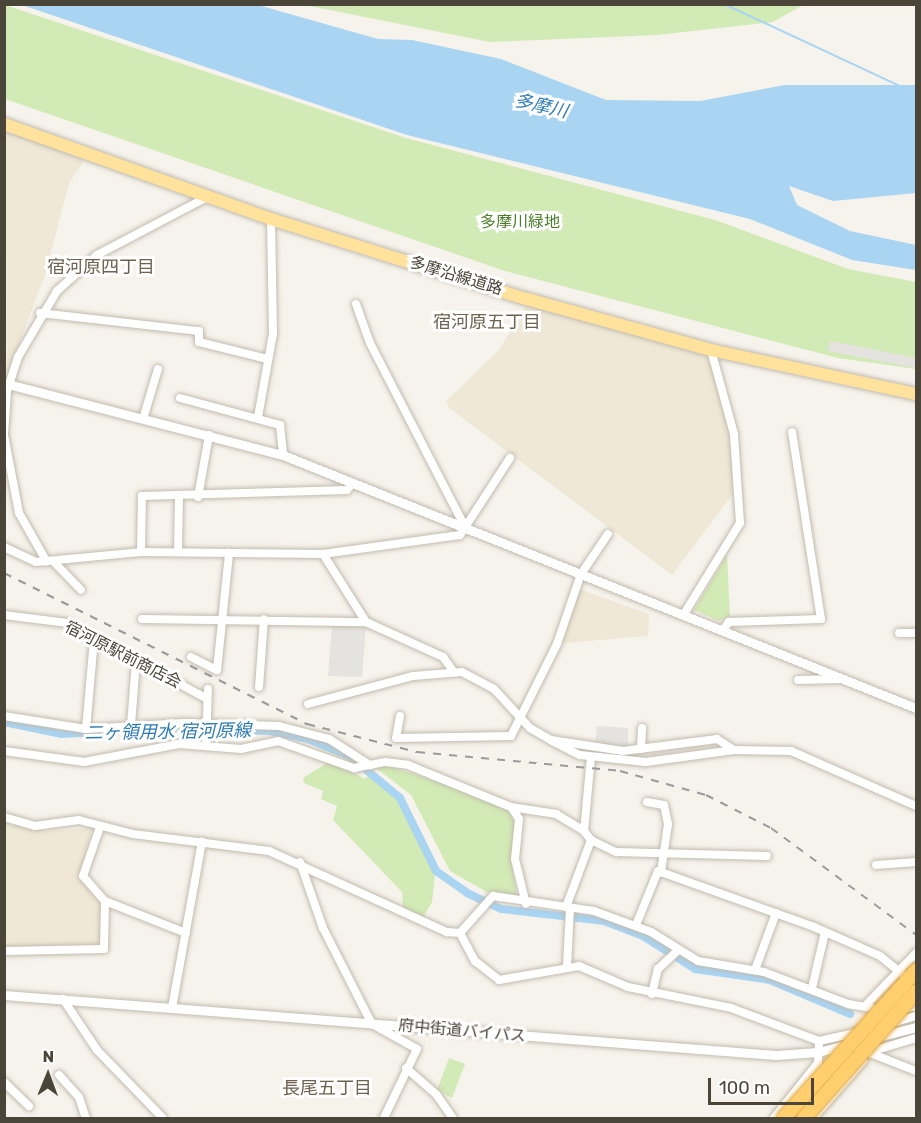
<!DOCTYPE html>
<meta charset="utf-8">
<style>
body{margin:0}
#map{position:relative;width:921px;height:1123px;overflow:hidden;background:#f6f3ec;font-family:Rubik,"Noto Sans JP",sans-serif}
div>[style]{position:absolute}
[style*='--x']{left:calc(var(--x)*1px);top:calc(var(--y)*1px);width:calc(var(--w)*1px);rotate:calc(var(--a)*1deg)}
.education>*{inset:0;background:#efe8d6}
.green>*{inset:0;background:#d2eab5}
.parking>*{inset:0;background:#e5e3e0}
.water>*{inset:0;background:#a9d4f2}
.stream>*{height:2px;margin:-1px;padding:0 1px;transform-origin:1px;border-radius:1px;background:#a9d4f2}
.canal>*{height:8px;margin:-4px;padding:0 4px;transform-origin:4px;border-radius:4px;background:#a9d4f2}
.roads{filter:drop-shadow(0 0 2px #c2bbae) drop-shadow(0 0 2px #c2bbae)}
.minor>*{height:8px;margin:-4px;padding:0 4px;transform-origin:4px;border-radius:4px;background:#fff}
.tertiary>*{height:9px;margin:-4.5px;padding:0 4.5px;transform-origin:4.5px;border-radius:4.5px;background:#fff}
.primary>*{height:12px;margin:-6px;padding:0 6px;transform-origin:6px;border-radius:6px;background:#ffe39c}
.rail>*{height:2px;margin-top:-1px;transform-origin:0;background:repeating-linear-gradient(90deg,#9a9a9a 0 8px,transparent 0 16px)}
.bridges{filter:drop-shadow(0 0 2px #e0a43c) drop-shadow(0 0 2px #e0a43c)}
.motorway-bridge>*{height:14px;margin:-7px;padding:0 7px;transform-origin:7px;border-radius:7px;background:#ffcf6e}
span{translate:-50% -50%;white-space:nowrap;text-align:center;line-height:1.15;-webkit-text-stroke:6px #fff;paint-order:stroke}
.park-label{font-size:16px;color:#4a7f2a}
.street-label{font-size:16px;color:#4b4439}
.water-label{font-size:18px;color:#2e7ab2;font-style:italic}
.neighbourhood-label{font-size:18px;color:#6e6250}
.frame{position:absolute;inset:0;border:6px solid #4b4439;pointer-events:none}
.north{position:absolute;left:18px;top:1045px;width:60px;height:60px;-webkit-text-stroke:4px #fff;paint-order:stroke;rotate:1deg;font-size:16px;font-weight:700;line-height:24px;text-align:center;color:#4b4439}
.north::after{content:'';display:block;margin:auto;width:21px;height:27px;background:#4b4439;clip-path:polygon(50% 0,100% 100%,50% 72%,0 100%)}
.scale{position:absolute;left:708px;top:1078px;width:106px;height:27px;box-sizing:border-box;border:3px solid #4b4439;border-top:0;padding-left:8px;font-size:18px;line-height:21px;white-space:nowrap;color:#4b4439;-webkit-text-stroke:4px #fff;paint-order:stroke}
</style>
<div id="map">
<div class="education">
<i style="clip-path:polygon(5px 129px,85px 160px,69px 183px,45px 275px,7px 375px)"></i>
<i style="clip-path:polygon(527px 304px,710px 354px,732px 433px,733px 494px,672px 575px,449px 408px,446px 401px,499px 350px)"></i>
<i style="clip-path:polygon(579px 589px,649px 614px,648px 636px,563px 643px)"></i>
<i style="clip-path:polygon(4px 823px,43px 831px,92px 828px,80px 876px,103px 903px,101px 946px,5px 948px)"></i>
</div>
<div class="green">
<i style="clip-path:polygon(5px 5px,406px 138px,715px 220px,848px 269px,916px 282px,916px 369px,838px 358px,505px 271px,5px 99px)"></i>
<i style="clip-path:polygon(305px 5px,803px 5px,773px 22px,657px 35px,490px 42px)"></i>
<i style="clip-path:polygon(727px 555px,730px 616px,719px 621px,694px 610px)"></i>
<i style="clip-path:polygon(330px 761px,365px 779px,368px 776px,401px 803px,435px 875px,432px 902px,422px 919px,403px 909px,402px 892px,333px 820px,337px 806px,321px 799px,323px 791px,304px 783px,303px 778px)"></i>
<i style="clip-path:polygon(384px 764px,506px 805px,518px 830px,511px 858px,517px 899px,487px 892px,450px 871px,411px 795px,375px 767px)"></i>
<i style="clip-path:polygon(449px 1058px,465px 1064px,452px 1098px,437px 1090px)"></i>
</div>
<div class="parking">
<i style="clip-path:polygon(830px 341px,916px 358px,916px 368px,828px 351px)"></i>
<i style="clip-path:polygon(332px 625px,366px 625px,362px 677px,328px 676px)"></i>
<i style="clip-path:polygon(597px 726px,628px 728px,628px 747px,595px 744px)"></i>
</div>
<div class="water">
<i style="clip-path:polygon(22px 5px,258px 5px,378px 39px,412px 40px,501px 59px,606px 100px,700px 101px,785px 85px,916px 85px,916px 193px,833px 201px,789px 186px,797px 205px,850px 231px,916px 245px,916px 270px,852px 260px,750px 219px,407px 135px)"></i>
</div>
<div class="stream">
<i style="--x:724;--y:4;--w:196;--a:25"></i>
</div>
<div class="canal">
<i style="--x:4;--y:722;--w:59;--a:11.7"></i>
<i style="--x:62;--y:734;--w:115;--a:-3"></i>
<i style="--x:177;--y:728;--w:93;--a:1.8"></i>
<i style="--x:270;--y:731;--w:39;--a:12"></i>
<i style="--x:308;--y:739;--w:47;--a:22.7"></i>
<i style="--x:351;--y:757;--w:64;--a:39.9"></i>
<i style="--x:400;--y:798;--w:81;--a:63.7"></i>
<i style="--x:436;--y:871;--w:38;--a:35"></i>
<i style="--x:467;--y:893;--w:38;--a:25"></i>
<i style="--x:502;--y:909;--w:103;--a:6.7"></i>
<i style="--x:604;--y:921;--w:42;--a:21"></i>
<i style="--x:643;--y:936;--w:62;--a:32.4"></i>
<i style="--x:695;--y:969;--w:76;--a:8.3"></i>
<i style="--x:770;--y:980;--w:87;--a:23"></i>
</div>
<div class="roads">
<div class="minor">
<i style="--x:356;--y:304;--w:41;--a:70.3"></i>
<i style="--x:370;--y:343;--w:207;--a:62.7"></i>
<i style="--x:40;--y:313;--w:160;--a:6.5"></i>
<i style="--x:199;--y:331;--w:11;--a:90"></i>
<i style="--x:199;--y:342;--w:70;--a:14"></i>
<i style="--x:180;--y:398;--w:104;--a:15.1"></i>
<i style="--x:280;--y:425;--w:30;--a:84"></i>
<i style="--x:258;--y:417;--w:84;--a:-79.8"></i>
<i style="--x:273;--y:334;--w:115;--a:-91"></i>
<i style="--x:143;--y:419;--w:52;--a:-73.3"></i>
<i style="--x:4;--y:434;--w:43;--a:-86"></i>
<i style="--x:7;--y:391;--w:36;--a:-72"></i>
<i style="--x:18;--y:357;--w:77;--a:-59.4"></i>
<i style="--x:57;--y:291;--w:54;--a:-42"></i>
<i style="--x:97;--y:255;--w:124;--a:-27.8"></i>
<i style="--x:4;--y:435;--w:79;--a:79.1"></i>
<i style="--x:19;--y:513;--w:56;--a:60.3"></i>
<i style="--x:198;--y:497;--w:63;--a:-79.9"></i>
<i style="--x:4;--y:547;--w:35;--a:25"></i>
<i style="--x:36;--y:562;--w:105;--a:-5.4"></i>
<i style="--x:141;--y:552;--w:182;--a:0.6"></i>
<i style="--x:323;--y:554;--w:138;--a:-7.9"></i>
<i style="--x:460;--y:535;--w:92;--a:-57"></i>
<i style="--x:141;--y:552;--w:56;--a:-89"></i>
<i style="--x:142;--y:496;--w:205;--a:-1.7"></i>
<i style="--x:347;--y:490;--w:9;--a:-49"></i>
<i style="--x:178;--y:552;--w:56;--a:-89"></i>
<i style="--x:323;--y:554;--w:80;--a:57.7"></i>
<i style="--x:53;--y:561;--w:40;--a:46"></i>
<i style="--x:684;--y:614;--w:107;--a:-58.4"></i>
<i style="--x:740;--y:523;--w:89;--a:-93.9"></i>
<i style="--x:734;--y:434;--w:87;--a:-105.3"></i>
<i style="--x:4;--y:615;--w:64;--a:7.2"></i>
<i style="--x:67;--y:623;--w:156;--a:28.4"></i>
<i style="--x:142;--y:619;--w:224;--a:0.8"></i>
<i style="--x:366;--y:622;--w:85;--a:24.4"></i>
<i style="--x:443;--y:657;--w:17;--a:54"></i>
<i style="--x:723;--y:630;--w:10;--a:-53"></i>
<i style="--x:729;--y:622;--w:92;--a:-1.9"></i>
<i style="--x:821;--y:619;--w:189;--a:-98.8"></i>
<i style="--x:899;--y:633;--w:17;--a:0"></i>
<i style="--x:191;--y:657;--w:29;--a:27"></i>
<i style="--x:217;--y:670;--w:118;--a:-84.1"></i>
<i style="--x:798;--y:680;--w:43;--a:-1.3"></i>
<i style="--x:259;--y:687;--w:68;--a:-85.8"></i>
<i style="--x:308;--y:704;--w:109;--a:-14.9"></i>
<i style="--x:413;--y:676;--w:49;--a:-4.7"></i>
<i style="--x:462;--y:672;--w:36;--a:28"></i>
<i style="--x:494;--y:689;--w:53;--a:47.3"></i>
<i style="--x:530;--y:728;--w:24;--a:30"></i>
<i style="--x:551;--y:740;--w:73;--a:8.7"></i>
<i style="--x:623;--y:751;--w:95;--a:-7.3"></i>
<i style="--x:717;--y:739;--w:20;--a:33"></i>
<i style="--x:4;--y:716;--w:83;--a:9"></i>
<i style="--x:86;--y:729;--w:98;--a:-3.5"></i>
<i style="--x:184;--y:723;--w:95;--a:1.8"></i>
<i style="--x:279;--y:726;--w:52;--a:14.6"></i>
<i style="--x:329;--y:739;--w:49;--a:32.4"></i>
<i style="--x:400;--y:716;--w:22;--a:100"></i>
<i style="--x:396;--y:738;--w:115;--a:-1"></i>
<i style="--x:511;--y:736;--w:103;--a:-63.4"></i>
<i style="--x:557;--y:644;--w:74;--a:-71.1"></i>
<i style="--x:581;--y:574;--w:48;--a:-56"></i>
<i style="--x:131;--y:725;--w:63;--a:-85.5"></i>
<i style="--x:86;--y:729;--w:89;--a:-84.9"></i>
<i style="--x:552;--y:741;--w:31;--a:27"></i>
<i style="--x:580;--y:755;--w:66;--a:6.1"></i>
<i style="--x:646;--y:762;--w:89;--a:-7.8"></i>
<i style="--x:734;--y:750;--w:57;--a:1"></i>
<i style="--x:791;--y:751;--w:137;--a:23.7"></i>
<i style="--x:206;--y:745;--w:56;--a:-88"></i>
<i style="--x:641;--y:749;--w:21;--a:-87"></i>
<i style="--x:4;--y:751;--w:81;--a:7.8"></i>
<i style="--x:84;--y:762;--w:97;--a:-10.7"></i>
<i style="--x:179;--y:744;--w:62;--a:4.6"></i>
<i style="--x:241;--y:749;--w:38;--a:-12"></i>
<i style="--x:278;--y:741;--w:81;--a:19.6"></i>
<i style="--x:354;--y:768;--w:32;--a:-11"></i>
<i style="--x:385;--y:762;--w:23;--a:7"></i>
<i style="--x:408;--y:765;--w:111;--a:22.2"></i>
<i style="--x:511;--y:807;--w:14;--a:56"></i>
<i style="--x:519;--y:819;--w:40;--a:95.7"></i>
<i style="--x:515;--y:859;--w:46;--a:76.3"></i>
<i style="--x:591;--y:757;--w:74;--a:95.4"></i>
<i style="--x:584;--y:831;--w:11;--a:52"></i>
<i style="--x:591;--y:840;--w:28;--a:26"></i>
<i style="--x:616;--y:852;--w:151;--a:1.5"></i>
<i style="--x:647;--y:802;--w:17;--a:10"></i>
<i style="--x:664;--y:805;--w:19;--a:78"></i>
<i style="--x:668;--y:824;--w:49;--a:98.3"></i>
<i style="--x:511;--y:807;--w:46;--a:8.8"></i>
<i style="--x:556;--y:814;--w:33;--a:31"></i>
<i style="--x:4;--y:817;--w:32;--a:16"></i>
<i style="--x:35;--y:826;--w:44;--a:-7.8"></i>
<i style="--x:79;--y:820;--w:56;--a:14.5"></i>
<i style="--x:133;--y:834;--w:137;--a:7.1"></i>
<i style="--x:269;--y:851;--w:196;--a:24.5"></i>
<i style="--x:447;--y:932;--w:13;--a:4"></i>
<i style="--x:460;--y:933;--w:50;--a:-48.3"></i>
<i style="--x:493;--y:896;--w:102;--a:8.4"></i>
<i style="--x:594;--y:911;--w:61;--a:20.2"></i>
<i style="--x:651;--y:932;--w:55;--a:31.7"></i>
<i style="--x:698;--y:961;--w:67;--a:9.5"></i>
<i style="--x:764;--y:972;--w:90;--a:20.9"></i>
<i style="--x:848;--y:1004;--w:42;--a:9.7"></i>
<i style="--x:889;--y:1011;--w:27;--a:-10"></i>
<i style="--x:100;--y:827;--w:52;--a:109.1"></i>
<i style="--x:83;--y:876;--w:33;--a:49"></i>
<i style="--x:105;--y:901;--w:87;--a:21.6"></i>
<i style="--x:300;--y:862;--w:70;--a:70.8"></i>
<i style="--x:323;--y:928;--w:108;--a:63"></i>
<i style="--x:372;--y:1024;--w:51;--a:29.1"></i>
<i style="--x:417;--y:1049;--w:76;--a:115.6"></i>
<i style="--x:876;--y:865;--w:40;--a:-4.3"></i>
<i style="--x:566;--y:907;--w:72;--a:-69.5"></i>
<i style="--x:636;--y:925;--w:58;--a:-67.8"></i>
<i style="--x:658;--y:871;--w:166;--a:19.7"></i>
<i style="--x:814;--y:927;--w:72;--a:23.7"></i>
<i style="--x:880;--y:956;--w:46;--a:38.9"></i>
<i style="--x:460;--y:933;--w:32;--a:62"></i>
<i style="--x:475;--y:961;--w:31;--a:38"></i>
<i style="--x:499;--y:980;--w:81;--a:-9.9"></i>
<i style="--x:579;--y:966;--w:53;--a:23.2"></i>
<i style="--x:628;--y:987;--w:105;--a:11.5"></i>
<i style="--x:731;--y:1008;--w:94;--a:20.6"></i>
<i style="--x:4;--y:951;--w:100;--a:-1.1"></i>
<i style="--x:104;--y:949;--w:48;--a:-88.8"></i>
<i style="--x:567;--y:966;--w:58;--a:-87"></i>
<i style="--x:755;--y:970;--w:61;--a:-69.8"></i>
<i style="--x:812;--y:988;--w:57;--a:-76.9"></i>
<i style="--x:652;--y:994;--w:26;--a:-77"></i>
<i style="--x:658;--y:969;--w:26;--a:-43"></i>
<i style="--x:63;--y:999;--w:61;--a:56.3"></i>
<i style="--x:97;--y:1050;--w:95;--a:45.9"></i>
<i style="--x:865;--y:1006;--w:74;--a:-46.1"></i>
<i style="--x:172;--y:1008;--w:169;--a:-79.8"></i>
<i style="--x:889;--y:1024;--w:28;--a:-17"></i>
<i style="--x:870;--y:1053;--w:49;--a:21.4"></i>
<i style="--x:863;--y:1054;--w:55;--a:-16.8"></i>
<i style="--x:406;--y:1068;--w:40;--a:41"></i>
<i style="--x:436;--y:1094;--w:29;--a:55"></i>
<i style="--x:59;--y:1075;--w:30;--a:48"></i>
<i style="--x:79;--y:1097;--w:22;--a:72"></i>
<i style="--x:4;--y:1082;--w:35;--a:44"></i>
<i style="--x:774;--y:1118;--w:70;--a:-51.3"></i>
<i style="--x:818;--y:1063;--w:22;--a:-87"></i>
<i style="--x:819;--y:1041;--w:42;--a:-12.4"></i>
<i style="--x:813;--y:1118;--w:76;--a:-48.7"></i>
</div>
<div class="tertiary">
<i style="--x:4;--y:383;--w:288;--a:14.5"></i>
<i style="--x:283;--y:455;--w:682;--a:21.79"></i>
<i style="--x:4;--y:995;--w:774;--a:4.44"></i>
<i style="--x:776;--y:1055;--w:42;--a:-4.1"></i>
<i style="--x:818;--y:1052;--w:101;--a:-14.3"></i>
</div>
<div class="primary">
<i style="--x:4;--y:124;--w:283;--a:19.6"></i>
<i style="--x:271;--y:219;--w:268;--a:17.4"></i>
<i style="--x:527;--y:299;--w:191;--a:15.5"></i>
<i style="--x:711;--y:350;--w:210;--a:12.1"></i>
</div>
</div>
<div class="rail">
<i style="--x:4;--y:573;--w:339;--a:26.5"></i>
<i style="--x:307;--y:724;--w:114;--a:14.3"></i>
<i style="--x:417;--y:752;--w:204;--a:5.3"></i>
<i style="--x:620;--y:771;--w:89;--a:15.6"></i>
<i style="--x:706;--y:795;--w:73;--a:26.9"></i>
<i style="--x:771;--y:828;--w:180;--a:36.4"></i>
</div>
<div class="bridges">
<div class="motorway-bridge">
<i style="--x:784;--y:1118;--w:198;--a:-48.1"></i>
<i style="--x:804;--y:1118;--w:169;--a:-48.4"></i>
</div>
</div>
<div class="park-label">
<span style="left:520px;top:222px">多摩川緑地</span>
</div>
<div class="street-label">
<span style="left:456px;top:276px;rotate:17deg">多摩沿線道路</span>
<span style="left:123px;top:655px;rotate:27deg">宿河原駅前商店会</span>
<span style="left:462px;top:1031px;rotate:5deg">府中街道バイパス</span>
</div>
<div class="water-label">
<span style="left:541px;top:106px;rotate:13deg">多摩川</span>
<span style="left:168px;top:732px;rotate:-1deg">二ヶ領用水 宿河原線</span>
</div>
<div class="neighbourhood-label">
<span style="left:101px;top:267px">宿河原四丁目</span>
<span style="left:487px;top:322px">宿河原五丁目</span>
<span style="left:327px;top:1088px">長尾五丁目</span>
</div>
<div class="frame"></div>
<div class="north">N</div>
<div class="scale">100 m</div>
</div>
